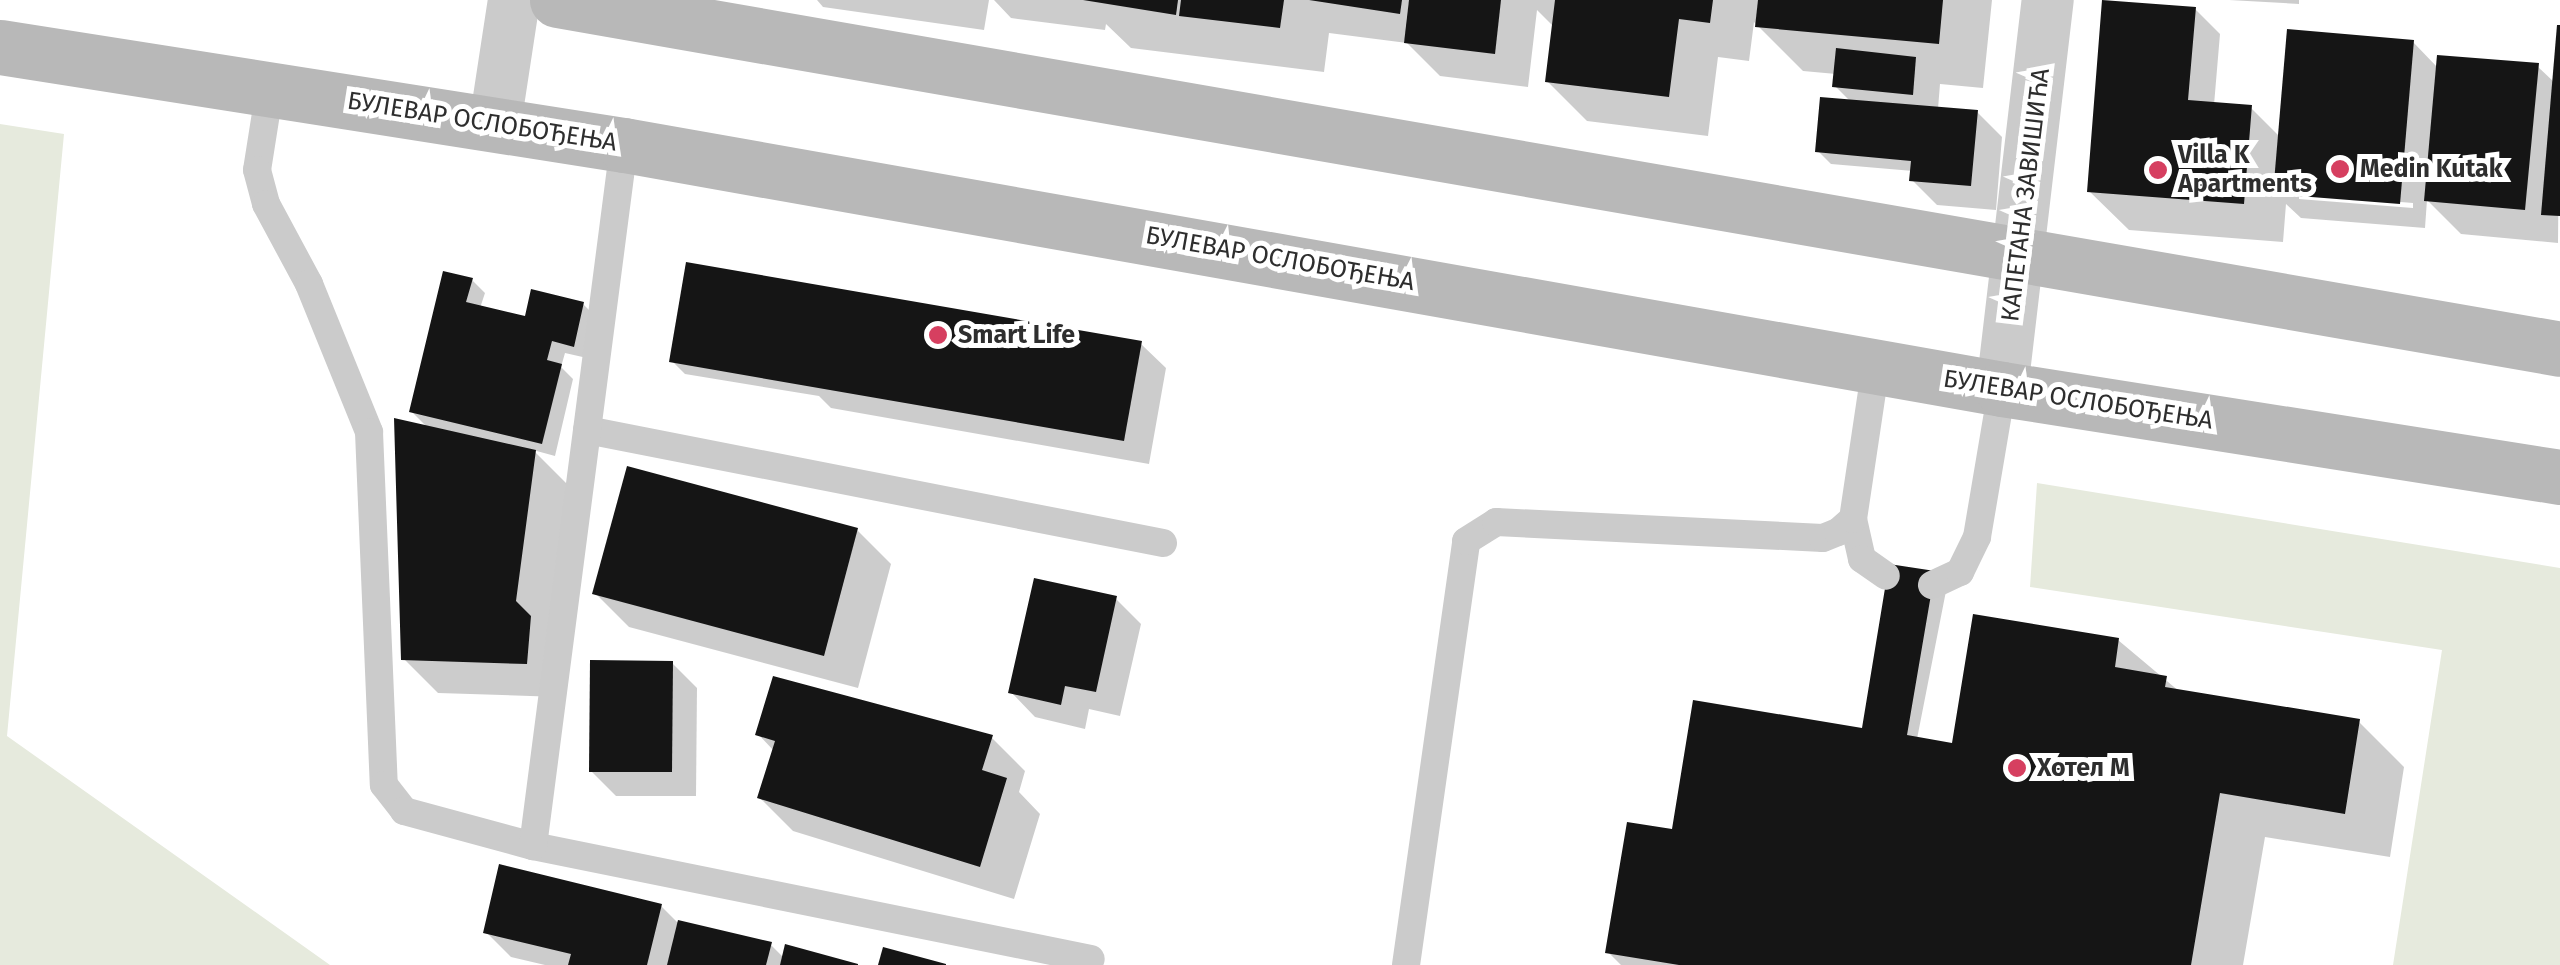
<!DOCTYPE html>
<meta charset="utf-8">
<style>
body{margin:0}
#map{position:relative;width:2560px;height:965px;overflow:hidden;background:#fff;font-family:"Fira Sans",sans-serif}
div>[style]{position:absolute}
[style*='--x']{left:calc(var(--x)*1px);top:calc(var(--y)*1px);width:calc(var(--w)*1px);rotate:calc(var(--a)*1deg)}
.green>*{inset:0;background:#e6eadd}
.shadow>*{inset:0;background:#0003}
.building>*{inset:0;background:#151515}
.service>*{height:28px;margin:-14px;padding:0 14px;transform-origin:14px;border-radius:14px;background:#cbcbcb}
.minor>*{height:52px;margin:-26px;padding:0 26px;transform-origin:26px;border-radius:26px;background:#cbcbcb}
.secondary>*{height:55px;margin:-27.5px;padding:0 27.5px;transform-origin:27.5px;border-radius:27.5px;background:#b8b8b8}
.dots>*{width:28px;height:28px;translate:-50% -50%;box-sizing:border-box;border:5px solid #fff;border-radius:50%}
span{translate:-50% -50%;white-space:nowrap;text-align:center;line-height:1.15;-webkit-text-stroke:10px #fff;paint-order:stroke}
.street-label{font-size:25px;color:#2e2e2e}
.poi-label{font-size:25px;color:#2e2e2e;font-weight:700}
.left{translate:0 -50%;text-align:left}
</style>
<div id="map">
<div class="green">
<i style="clip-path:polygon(0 124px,64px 134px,7px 736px,330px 965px,0 965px)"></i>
<i style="clip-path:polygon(2037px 483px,2560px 568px,2560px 965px,2393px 965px,2442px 650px,2030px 587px)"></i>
</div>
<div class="shadow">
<i style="clip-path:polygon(817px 0,989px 0,984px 30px,823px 7px)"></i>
<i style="clip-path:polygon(994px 0,1992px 0,1983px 88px,1940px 84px,1938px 109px,1977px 112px,2002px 137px,1996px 210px,1937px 205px,1912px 180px,1913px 171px,1831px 164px,1818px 151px,1851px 102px,1835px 86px,1836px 74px,1803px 71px,1754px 22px,1749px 61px,1718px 57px,1708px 136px,1587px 121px,1547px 81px,1554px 27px,1537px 10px,1528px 87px,1440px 76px,1407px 43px,1329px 33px,1324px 72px,1131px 48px,1106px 24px,1105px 30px,1011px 18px)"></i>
<i style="clip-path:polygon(2229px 0,2299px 0,2299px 4px)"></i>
<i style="clip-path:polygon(evenodd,2195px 9px,2220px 34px,2214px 105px,2251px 108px,2280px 137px,2413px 42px,2438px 68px,2537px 66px,2555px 83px,2560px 26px,2558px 243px,2461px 234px,2427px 200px,2425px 228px,2301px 218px,2286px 204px,2283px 242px,2129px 230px,2089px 191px,2195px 9px,2299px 194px,2413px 203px,2413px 208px,2299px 199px,2299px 194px)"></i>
<i style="clip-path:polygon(472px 280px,485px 293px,480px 308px,527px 319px,583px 304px,596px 317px,587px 358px,565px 353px,561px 367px,573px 379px,555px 456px,533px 450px,569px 486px,560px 697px,438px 693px,404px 659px,429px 429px,412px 412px)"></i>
<i style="clip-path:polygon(1141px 344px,1166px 368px,1149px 464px,831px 408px,819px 396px,685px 374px,672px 361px)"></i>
<i style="clip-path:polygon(857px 530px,891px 564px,858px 688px,629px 627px,595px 593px)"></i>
<i style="clip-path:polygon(1891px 567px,1947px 586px,1917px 739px,1954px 746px,2118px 640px,2180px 692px,2359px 722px,2404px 767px,2390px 857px,2265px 837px,2243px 965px,1621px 965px,1608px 952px,1674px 832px,1864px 731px)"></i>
<i style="clip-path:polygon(1116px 599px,1141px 624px,1120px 716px,1089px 709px,1085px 729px,1035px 717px,1011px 692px)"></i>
<i style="clip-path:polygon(672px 663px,697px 688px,696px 796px,616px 796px,591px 771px)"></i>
<i style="clip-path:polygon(758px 734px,991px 737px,1025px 771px,1019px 792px,1040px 814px,1014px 899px,793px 831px,760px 798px,774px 751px)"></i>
<i style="clip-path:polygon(661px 906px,677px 922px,770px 944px,784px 958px,853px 965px,545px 965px,511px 957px,486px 932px)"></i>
</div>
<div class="building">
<i style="clip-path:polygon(1083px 0,1178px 0,1176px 15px)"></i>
<i style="clip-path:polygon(1181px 0,1284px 0,1280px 28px,1179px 16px)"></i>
<i style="clip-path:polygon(1309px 0,1402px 0,1400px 14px)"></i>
<i style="clip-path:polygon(1409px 0,1501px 0,1495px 54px,1404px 43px)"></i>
<i style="clip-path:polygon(1555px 0,1713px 0,1710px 23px,1679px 19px,1669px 97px,1545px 82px)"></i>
<i style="clip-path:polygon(1758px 0,1943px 0,1939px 44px,1755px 27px)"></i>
<i style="clip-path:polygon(2102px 0,2196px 7px,2188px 100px,2252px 105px,2244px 204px,2087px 192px)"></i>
<i style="clip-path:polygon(2557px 25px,2560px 25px,2560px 216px,2541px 215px)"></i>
<i style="clip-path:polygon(2287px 29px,2414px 40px,2400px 204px,2273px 194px)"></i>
<i style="clip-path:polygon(1836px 48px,1916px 57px,1913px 95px,1832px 87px)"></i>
<i style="clip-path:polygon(2437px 55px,2539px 63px,2525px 210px,2424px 201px)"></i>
<i style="clip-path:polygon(1820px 97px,1978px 110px,1971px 186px,1909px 181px,1911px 161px,1815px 152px)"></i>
<i style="clip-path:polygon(686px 262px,1142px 341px,1124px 441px,669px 362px)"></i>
<i style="clip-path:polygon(443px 271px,473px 278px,466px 302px,525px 316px,531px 289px,584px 302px,574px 347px,552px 341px,547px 360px,562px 364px,542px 444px,409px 412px)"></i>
<i style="clip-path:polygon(394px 418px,536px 450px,516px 601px,531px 616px,527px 664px,401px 660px)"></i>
<i style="clip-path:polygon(627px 466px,858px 528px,824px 656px,592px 594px)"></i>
<i style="clip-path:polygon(1889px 564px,1935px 571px,1907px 735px,1952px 743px,1973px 614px,2119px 638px,2115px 667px,2167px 676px,2165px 687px,2360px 719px,2345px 814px,2220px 793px,2191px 965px,1679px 965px,1605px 953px,1627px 822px,1672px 829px,1693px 700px,1862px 728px)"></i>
<i style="clip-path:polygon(1034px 578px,1117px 596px,1096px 692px,1065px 686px,1061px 705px,1008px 693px)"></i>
<i style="clip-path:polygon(590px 660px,673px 661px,672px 772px,589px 772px)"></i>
<i style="clip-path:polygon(773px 676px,993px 735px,982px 770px,1007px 778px,980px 867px,757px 798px,775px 741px,755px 735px)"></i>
<i style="clip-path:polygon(499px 864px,662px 904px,647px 965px,568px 965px,571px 954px,483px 933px)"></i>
<i style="clip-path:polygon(678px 920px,772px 942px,766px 965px,667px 965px)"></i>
<i style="clip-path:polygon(785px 944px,858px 964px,858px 965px,780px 965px)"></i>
<i style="clip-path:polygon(883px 947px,946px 964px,946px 965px,878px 965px)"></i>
</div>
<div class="service">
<i style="--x:270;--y:88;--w:83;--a:99"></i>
<i style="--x:257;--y:170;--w:35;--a:75"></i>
<i style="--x:266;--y:204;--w:91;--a:61.7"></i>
<i style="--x:309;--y:284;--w:160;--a:67.9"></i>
<i style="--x:369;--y:432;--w:353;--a:87.6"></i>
<i style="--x:384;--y:785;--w:33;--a:52"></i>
<i style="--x:404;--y:811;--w:134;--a:15.2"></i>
<i style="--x:533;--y:846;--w:569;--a:11.45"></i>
<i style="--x:587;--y:430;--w:587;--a:11.1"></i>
<i style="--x:1853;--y:519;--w:41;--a:77.3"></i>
<i style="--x:1862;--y:559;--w:29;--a:35"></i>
<i style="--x:1932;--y:585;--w:31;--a:-25"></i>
<i style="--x:1960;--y:572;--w:39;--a:-64"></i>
<i style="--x:1977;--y:537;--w:150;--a:-80.4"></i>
<i style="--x:533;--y:846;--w:707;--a:-82.6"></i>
<i style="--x:1406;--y:965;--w:428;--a:-81.9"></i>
<i style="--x:1466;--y:541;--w:36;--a:-32"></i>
<i style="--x:1496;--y:522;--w:327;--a:2.8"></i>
<i style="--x:1823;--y:538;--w:16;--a:-22"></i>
<i style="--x:1838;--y:532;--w:20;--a:-41"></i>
<i style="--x:1853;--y:519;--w:156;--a:-81.5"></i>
</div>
<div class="minor">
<i style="--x:495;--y:124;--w:125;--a:-81.3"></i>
<i style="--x:2002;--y:389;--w:392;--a:-83.3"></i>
</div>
<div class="secondary">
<i style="--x:557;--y:0;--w:2033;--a:9.88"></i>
<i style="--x:0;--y:47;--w:632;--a:8.93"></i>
<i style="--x:624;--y:145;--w:1399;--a:10.04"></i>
<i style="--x:2002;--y:389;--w:565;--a:8.96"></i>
</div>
<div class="dots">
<i style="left:2340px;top:169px;background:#d63f60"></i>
<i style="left:2158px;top:170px;background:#d63f60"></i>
<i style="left:938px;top:335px;background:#d63f60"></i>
<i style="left:2017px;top:768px;background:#d63f60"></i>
</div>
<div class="street-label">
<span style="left:482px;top:122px;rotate:9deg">БУЛЕВАР ОСЛОБОЂЕЊА</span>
<span style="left:2026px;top:195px;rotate:-83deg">КАПЕТАНА ЗАВИШИЋА</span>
<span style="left:1280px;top:259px;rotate:10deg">БУЛЕВАР ОСЛОБОЂЕЊА</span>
<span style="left:2078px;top:400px;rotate:9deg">БУЛЕВАР ОСЛОБОЂЕЊА</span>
</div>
<div class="poi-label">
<span class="left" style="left:2178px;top:170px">Villa K<br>Apartments</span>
<span class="left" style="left:2360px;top:169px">Medin Kutak</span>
<span class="left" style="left:958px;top:335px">Smart Life</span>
<span class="left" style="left:2037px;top:768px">Хотел М</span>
</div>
</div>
